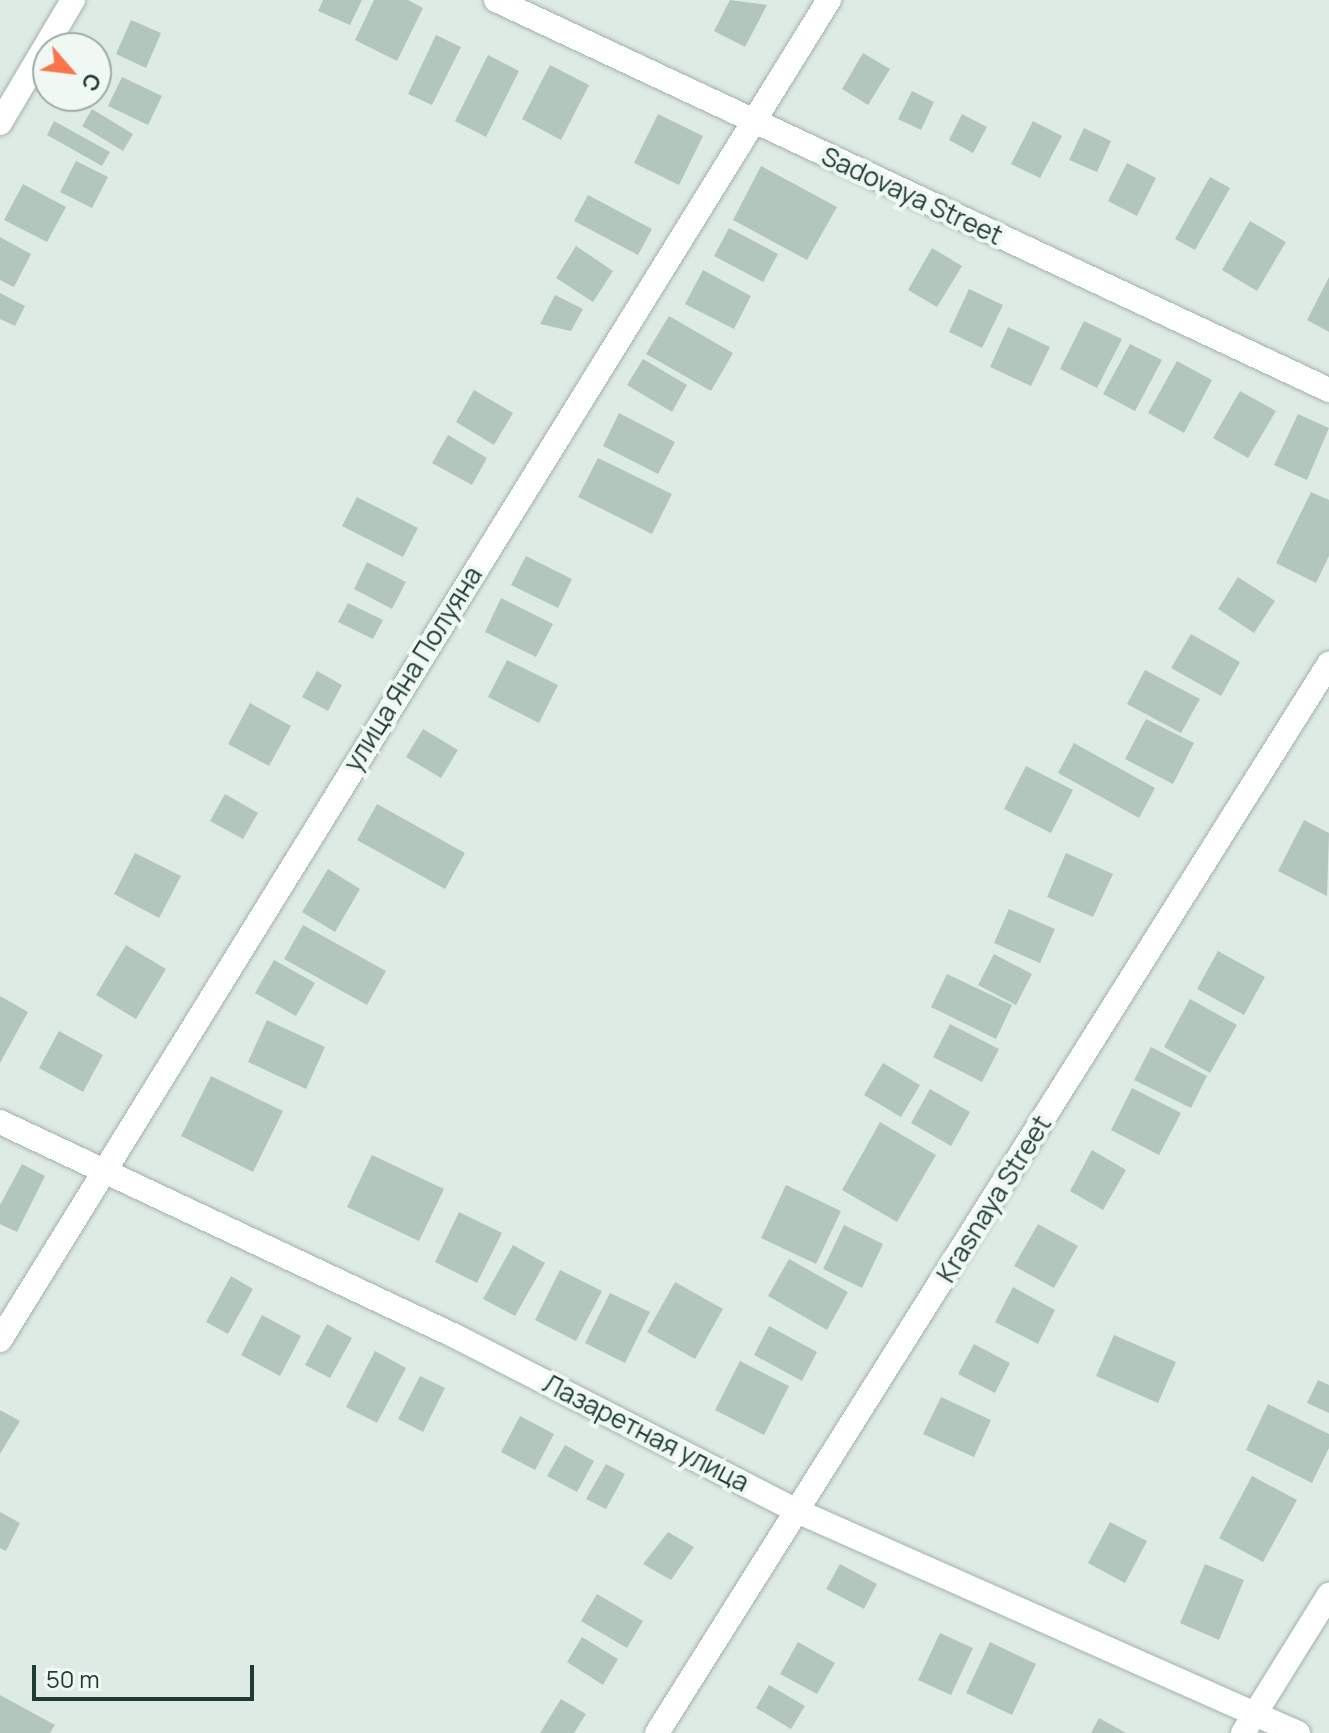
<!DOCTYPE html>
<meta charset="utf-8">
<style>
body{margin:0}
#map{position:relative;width:1329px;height:1733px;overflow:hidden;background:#deebe5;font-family:Manrope,sans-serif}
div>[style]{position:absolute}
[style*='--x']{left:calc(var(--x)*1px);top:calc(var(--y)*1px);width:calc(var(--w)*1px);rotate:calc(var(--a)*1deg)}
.building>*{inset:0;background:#b3c6be}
.roads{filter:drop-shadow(0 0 2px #a1b3ac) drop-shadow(0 0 2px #a1b3ac)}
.street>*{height:24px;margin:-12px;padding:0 12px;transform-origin:12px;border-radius:12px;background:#fff}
.secondary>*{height:24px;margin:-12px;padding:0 12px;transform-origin:12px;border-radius:12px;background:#fff}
span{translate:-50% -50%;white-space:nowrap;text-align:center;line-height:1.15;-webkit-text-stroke:8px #eff8f3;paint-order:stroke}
.street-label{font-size:26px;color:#1e3c34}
.north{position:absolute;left:32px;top:32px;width:80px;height:80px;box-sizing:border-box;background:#eff8f3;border:2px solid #9bada7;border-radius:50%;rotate:118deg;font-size:22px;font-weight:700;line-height:32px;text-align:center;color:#1e3c34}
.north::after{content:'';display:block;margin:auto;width:28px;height:36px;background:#fe734a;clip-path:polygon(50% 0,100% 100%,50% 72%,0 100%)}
.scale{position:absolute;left:32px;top:1665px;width:222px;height:36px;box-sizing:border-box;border:4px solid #1e3c34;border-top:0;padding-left:10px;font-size:24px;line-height:28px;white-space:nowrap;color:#1e3c34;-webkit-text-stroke:6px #eff8f3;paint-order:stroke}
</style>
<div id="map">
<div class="building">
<i style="clip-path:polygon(323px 0,362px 0,350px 25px,318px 11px)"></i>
<i style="clip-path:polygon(374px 0,408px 0,423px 8px,397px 61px,355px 40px)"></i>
<i style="clip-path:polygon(730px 0,767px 5px,745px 47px,714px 31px)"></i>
<i style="clip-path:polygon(131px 20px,161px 33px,146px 68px,116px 54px)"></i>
<i style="clip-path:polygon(436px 35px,461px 47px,432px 105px,408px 94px)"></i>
<i style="clip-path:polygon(863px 53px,890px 69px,868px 105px,842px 89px)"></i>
<i style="clip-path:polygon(488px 55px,519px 71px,486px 137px,455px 121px)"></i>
<i style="clip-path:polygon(550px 65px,589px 85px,561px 140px,522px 119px)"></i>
<i style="clip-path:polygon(122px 77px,162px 96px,148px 125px,108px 106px)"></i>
<i style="clip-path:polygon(912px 91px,934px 102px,921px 130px,898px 119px)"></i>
<i style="clip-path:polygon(92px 109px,133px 134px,123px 151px,82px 126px)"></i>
<i style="clip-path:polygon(658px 114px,703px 136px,679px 185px,634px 163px)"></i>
<i style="clip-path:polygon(962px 114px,987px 127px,973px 153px,949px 140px)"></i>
<i style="clip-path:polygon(54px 121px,110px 152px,102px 166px,47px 135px)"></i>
<i style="clip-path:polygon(1033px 121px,1062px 136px,1040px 178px,1011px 164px)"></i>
<i style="clip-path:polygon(1084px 128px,1111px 141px,1097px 172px,1069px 160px)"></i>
<i style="clip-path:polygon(76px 161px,108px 177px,92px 208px,60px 192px)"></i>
<i style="clip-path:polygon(1127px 163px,1156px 178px,1137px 216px,1108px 201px)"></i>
<i style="clip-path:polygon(761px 166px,837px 207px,807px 260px,733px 220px)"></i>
<i style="clip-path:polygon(1210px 177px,1230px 188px,1195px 250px,1175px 239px)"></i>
<i style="clip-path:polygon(23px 184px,66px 207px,47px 242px,4px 220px)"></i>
<i style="clip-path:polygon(588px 195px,652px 229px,638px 255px,574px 221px)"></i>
<i style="clip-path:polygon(1250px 221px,1286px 242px,1257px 291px,1222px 270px)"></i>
<i style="clip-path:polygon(729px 228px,778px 254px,763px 282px,714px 256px)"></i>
<i style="clip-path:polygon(0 237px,31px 254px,14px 287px,0 280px)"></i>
<i style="clip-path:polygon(576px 246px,613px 271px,593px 302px,556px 278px)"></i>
<i style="clip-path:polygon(932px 248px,962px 266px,937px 307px,908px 290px)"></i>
<i style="clip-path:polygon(703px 270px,751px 296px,734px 329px,685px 304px)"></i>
<i style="clip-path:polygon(1329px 277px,1329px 332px,1307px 320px)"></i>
<i style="clip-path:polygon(969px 289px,1003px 305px,982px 348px,949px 332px)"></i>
<i style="clip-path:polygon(0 293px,25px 306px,15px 326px,0 319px)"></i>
<i style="clip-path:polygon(555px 295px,583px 309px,571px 331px,540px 324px)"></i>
<i style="clip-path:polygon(669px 316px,733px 353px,711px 391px,646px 354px)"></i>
<i style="clip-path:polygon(1084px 321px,1122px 339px,1097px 388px,1060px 369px)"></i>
<i style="clip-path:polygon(1008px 327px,1050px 347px,1031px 386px,990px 367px)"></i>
<i style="clip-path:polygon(1130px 344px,1162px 360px,1135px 411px,1103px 394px)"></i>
<i style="clip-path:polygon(643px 359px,687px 385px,672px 412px,627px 385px)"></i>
<i style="clip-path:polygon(1177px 361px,1212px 380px,1184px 433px,1148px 413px)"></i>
<i style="clip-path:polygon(474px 390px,513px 413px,494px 445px,456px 422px)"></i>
<i style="clip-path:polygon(1240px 391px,1276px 411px,1248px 458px,1213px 438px)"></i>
<i style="clip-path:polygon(619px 413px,675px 442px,658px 474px,603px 446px)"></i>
<i style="clip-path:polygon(1298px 414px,1329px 428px,1307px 480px,1274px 465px)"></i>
<i style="clip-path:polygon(448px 435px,487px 458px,472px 485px,432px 463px)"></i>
<i style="clip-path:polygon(598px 458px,672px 494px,652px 534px,578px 497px)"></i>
<i style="clip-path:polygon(1311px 492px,1329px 500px,1329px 556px,1316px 583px,1276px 563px)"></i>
<i style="clip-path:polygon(357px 497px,418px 528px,403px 557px,342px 526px)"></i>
<i style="clip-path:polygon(526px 556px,572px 579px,558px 608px,511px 585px)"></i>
<i style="clip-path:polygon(367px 562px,406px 582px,392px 609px,354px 589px)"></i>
<i style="clip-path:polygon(1238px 577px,1275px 601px,1254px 633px,1218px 609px)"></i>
<i style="clip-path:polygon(501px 598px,553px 624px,536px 657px,485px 632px)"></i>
<i style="clip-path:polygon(348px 603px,383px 620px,373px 639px,338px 622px)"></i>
<i style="clip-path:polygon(1191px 634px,1240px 662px,1221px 696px,1171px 668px)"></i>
<i style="clip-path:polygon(507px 660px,558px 685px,539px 723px,488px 697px)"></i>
<i style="clip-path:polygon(1145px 670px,1200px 699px,1181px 733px,1127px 704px)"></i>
<i style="clip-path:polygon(317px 671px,342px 685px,328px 711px,302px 697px)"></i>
<i style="clip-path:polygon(250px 703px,291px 726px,269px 766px,228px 744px)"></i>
<i style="clip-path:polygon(1146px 719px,1194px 743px,1173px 784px,1125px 759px)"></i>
<i style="clip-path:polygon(423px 729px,458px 750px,441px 778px,406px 757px)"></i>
<i style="clip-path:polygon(1074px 743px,1155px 788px,1139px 818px,1058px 773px)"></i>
<i style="clip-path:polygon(1026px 766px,1073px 790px,1051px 833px,1004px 809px)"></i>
<i style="clip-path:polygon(225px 794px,258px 813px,243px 839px,210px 821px)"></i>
<i style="clip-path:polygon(377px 804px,465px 853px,445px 889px,357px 840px)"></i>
<i style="clip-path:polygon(1304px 820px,1329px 833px,1327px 896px,1278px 871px)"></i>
<i style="clip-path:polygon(135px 853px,181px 876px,159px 918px,114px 894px)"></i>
<i style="clip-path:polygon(1066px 853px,1113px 874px,1093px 917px,1047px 897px)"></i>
<i style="clip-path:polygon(328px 869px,360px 889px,335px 932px,302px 912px)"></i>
<i style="clip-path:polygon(1009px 909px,1055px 929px,1040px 963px,994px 943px)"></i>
<i style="clip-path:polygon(303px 925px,386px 971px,367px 1005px,284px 959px)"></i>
<i style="clip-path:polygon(126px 945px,166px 969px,136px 1019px,96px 995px)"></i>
<i style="clip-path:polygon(1218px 951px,1265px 977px,1244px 1015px,1197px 989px)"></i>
<i style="clip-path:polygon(994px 954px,1032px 974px,1016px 1005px,978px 985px)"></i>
<i style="clip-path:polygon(274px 960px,315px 983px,296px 1016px,255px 993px)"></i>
<i style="clip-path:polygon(947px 974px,1012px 1005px,996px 1039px,931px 1007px)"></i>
<i style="clip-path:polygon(0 996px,28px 1012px,0 1063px)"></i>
<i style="clip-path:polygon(1190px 999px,1237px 1025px,1210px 1073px,1164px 1047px)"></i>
<i style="clip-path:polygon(267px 1020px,325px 1047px,306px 1089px,248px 1062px)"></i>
<i style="clip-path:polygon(950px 1024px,999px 1049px,982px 1082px,933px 1057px)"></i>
<i style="clip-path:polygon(59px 1031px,103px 1055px,83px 1092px,39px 1068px)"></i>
<i style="clip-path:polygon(1151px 1047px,1207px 1076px,1191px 1108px,1134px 1080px)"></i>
<i style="clip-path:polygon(883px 1063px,920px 1085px,901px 1117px,864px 1095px)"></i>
<i style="clip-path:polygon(211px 1076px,283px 1111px,253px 1172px,181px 1136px)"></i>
<i style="clip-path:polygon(1132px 1088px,1181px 1113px,1159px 1155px,1111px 1130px)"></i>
<i style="clip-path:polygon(930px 1089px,970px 1112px,951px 1146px,911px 1123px)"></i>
<i style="clip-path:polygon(880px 1122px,936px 1155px,897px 1222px,842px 1190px)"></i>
<i style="clip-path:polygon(1092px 1150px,1126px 1170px,1103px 1210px,1070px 1191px)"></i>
<i style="clip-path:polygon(372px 1155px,444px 1189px,419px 1241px,347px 1207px)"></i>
<i style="clip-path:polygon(22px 1164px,45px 1176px,17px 1232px,0 1224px,0 1205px)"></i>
<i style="clip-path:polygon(786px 1185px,841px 1211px,816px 1264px,761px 1238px)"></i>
<i style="clip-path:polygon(459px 1212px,502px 1233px,477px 1283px,435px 1262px)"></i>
<i style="clip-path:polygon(1038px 1224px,1078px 1246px,1054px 1288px,1014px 1266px)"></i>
<i style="clip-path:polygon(844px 1225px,883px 1244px,862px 1288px,823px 1269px)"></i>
<i style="clip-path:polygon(513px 1245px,545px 1263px,515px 1316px,483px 1299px)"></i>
<i style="clip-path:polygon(789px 1259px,848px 1292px,827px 1330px,768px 1296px)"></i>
<i style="clip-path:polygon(560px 1270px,602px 1291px,576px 1341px,535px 1320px)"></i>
<i style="clip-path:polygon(231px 1276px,253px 1289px,228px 1334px,206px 1322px)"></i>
<i style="clip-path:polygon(675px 1282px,723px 1309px,695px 1359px,647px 1332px)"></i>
<i style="clip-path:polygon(1013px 1287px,1055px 1310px,1038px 1344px,995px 1322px)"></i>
<i style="clip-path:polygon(610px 1293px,650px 1312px,625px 1363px,585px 1343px)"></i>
<i style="clip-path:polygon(262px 1315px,301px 1336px,280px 1376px,241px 1355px)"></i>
<i style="clip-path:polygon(327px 1324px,352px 1338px,330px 1378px,305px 1365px)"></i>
<i style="clip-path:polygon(769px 1326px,817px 1352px,802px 1381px,754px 1355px)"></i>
<i style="clip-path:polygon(1114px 1335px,1176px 1362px,1158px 1403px,1096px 1376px)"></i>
<i style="clip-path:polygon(974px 1344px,1010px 1363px,995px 1393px,958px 1374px)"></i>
<i style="clip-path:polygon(375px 1351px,406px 1368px,377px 1423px,346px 1407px)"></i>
<i style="clip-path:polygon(740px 1361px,789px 1386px,764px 1435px,715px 1410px)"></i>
<i style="clip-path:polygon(420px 1376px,445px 1388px,423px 1432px,398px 1419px)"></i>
<i style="clip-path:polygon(1318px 1380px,1329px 1385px,1329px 1413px,1307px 1403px)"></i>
<i style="clip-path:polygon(941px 1397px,991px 1420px,974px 1457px,923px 1434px)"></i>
<i style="clip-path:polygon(1268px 1404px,1329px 1434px,1329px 1448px,1312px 1483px,1246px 1450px)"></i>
<i style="clip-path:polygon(0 1410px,20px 1421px,0 1454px)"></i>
<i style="clip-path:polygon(520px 1416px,554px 1434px,535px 1470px,501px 1452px)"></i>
<i style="clip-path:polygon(565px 1445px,594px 1461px,577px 1492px,547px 1476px)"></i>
<i style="clip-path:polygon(606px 1464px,625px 1474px,606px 1509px,586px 1499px)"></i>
<i style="clip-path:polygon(1252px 1476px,1297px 1500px,1263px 1562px,1219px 1538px)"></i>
<i style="clip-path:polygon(0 1512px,20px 1523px,6px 1551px,0 1548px)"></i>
<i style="clip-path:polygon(1110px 1522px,1147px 1541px,1125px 1583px,1088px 1563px)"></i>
<i style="clip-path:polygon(668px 1532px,694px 1547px,671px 1580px,643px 1564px)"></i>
<i style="clip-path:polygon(840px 1564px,877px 1584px,864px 1609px,826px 1589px)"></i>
<i style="clip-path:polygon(1205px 1564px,1244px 1580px,1219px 1640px,1180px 1623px)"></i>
<i style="clip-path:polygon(597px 1594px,643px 1621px,627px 1648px,581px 1621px)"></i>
<i style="clip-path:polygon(940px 1633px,973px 1648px,951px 1695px,918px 1680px)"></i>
<i style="clip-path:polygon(582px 1637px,618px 1659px,603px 1685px,567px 1662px)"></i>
<i style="clip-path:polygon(798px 1642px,835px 1663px,817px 1694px,780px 1674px)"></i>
<i style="clip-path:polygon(990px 1642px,1036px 1664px,1012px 1715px,966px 1693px)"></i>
<i style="clip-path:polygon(769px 1685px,805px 1706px,791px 1729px,756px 1708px)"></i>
<i style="clip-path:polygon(0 1695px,55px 1725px,50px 1733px,0 1733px)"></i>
<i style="clip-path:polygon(561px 1699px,586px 1714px,574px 1733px,540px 1733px)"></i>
<i style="clip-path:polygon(1099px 1718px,1126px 1733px,1091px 1733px)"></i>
</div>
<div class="roads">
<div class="street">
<i style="--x:0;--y:123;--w:143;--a:-59.3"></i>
<i style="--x:0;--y:1122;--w:503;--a:25.19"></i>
<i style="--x:455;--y:1336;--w:384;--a:27.1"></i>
<i style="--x:797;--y:1511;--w:548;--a:23.9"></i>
<i style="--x:0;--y:1340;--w:1576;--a:-58.26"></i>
<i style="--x:1243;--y:1733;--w:163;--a:-58.1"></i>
</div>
<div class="secondary">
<i style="--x:496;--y:0;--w:920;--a:25.09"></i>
<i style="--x:657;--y:1733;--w:1263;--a:-57.85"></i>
</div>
</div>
<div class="street-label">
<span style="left:912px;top:196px;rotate:25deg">Sadovaya Street</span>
<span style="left:413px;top:669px;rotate:-58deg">улица Яна Полуяна</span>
<span style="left:994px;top:1199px;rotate:-58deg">Krasnaya Street</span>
<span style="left:646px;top:1433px;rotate:27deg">Лазаретная улица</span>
</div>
<div class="north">С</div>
<div class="scale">50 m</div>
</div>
